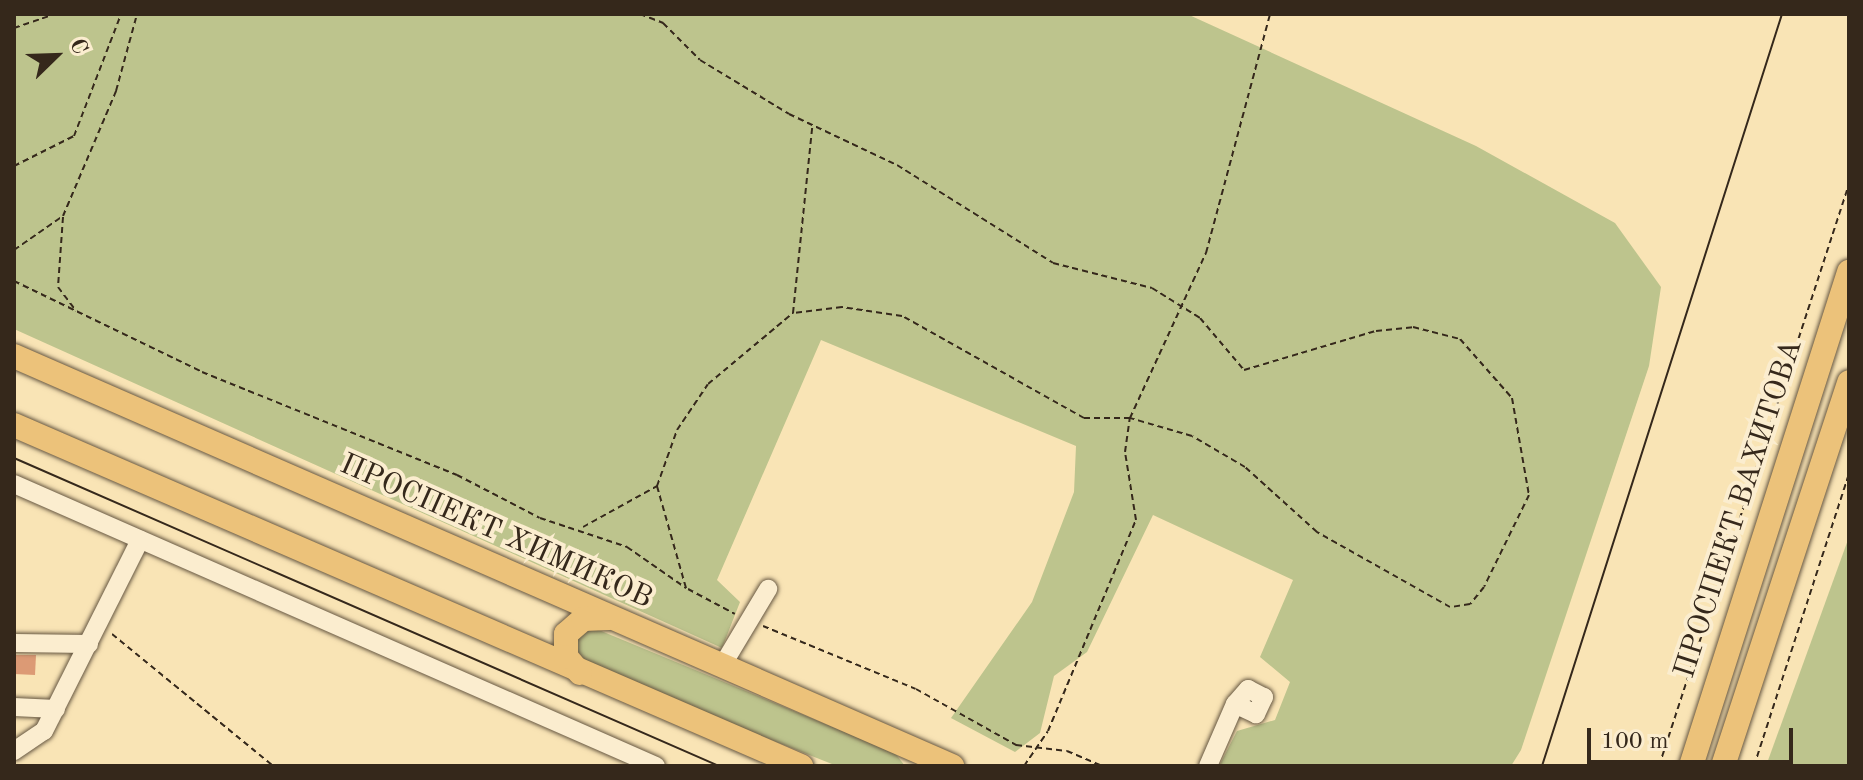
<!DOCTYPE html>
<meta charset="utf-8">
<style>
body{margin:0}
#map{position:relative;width:1863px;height:780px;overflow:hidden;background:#f9e4b5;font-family:"Old Standard TT",serif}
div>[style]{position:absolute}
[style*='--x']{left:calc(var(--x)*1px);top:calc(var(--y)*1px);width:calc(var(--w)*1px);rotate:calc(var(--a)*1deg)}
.green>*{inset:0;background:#bdc48d}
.building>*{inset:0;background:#dc9a75}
.path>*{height:2px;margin-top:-1px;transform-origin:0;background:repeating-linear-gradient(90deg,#35281b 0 6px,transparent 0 10px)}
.roads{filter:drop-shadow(0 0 2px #665742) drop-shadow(0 0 2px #665742)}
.minor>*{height:18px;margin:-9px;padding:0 9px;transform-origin:9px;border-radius:9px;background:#fbedcf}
.major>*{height:24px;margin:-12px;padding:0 12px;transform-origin:12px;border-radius:12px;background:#ecc27a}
.tram>*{height:2px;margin:-1px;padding:0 1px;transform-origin:1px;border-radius:1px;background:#35281b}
span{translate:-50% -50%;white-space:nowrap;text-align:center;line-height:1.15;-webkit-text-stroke:8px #fbedcf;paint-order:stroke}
.street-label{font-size:30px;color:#35281b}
.frame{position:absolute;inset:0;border:16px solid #35281b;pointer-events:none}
.north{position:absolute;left:16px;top:16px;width:80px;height:80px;-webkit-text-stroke:6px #fbedcf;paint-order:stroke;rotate:67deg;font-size:22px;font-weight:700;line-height:32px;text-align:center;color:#35281b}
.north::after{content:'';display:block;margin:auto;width:28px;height:36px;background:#35281b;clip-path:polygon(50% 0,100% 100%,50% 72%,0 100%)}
.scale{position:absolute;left:1587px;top:728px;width:206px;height:36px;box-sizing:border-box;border:4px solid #35281b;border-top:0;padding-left:10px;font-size:24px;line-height:28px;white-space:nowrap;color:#35281b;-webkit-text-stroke:6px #fbedcf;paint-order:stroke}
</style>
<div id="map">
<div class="green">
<i style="clip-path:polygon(14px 14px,1187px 14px,1476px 146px,1615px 223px,1661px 287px,1649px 366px,1521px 750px,1511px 766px,1219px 766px,1237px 731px,1275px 720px,1290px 682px,1260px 657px,1293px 580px,1153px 515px,1087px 652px,1054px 676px,1040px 733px,1015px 752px,951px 718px,1032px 602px,1074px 492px,1076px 446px,821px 340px,717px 580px,740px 602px,722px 648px,14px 329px)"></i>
<i style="clip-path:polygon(1849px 537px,1849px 766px,1766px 766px)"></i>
<i style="clip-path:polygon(594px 628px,895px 753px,905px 766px,837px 766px,686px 706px,585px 662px,574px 645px,582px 631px)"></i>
</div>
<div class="building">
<i style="clip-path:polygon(14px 655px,36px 655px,35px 675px,14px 674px)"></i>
</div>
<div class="path">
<i style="--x:640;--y:14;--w:25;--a:21"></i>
<i style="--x:663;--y:23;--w:52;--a:45"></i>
<i style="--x:700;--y:60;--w:104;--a:31.2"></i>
<i style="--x:789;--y:114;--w:119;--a:25.3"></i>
<i style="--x:897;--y:165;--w:184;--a:32.1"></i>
<i style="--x:1053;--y:263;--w:102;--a:14.2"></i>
<i style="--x:1152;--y:288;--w:57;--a:32"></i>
<i style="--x:1200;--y:318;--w:68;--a:49.8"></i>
<i style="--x:1244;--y:370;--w:138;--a:-16.5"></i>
<i style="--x:1376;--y:331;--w:37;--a:-6"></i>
<i style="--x:1413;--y:327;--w:49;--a:14.3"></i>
<i style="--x:1460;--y:339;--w:79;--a:48.6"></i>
<i style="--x:1512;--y:398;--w:98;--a:80.1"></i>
<i style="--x:1529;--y:495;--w:102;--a:116.1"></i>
<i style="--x:1484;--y:587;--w:22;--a:129"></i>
<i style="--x:1470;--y:604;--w:20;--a:171"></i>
<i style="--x:1450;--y:607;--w:153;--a:-150.6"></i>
<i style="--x:1317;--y:532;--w:97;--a:-137.9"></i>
<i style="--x:1245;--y:467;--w:61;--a:-149.7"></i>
<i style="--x:1192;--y:436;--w:65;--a:-163.8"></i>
<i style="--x:1130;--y:418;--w:46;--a:180"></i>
<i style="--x:1084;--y:418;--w:209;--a:-150.7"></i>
<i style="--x:902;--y:316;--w:61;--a:-171.5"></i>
<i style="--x:842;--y:307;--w:49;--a:173"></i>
<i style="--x:14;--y:28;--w:43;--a:-18.9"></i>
<i style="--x:14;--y:166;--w:67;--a:-26.6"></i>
<i style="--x:74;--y:136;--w:131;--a:-68.9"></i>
<i style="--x:63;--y:217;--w:70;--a:94.1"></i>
<i style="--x:58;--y:287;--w:30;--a:53"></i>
<i style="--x:14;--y:250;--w:60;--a:-34.8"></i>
<i style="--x:63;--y:216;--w:136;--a:-67"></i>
<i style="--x:116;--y:91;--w:80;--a:-74.7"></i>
<i style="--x:14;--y:281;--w:209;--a:25.8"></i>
<i style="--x:202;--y:372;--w:275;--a:22"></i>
<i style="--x:457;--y:475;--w:93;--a:27.4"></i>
<i style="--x:540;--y:518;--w:92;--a:18.4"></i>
<i style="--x:627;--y:547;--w:72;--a:34.8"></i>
<i style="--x:686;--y:588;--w:106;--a:-105.9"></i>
<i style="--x:583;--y:527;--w:85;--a:-29"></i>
<i style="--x:657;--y:486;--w:59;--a:-70.3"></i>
<i style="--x:677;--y:430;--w:55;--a:-56"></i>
<i style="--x:708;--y:384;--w:111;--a:-39.9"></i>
<i style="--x:793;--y:313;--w:186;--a:-84.1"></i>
<i style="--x:688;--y:589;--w:53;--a:28"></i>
<i style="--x:763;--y:626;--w:165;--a:22.4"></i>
<i style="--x:916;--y:689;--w:115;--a:29.2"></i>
<i style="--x:1016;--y:745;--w:51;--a:6.7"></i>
<i style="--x:1067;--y:751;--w:39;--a:23"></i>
<i style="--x:112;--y:634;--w:208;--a:39.3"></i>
<i style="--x:1024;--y:766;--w:42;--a:-55.6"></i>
<i style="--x:1048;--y:731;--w:229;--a:-67.4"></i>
<i style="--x:1136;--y:520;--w:69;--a:-99.2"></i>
<i style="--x:1125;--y:452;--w:34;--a:-82"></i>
<i style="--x:1130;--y:418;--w:182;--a:-65.3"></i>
<i style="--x:1206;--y:253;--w:247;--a:-75"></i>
<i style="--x:1659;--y:766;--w:612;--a:-71.92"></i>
<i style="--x:1754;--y:766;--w:307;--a:-72"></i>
</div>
<div class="roads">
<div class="minor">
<i style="--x:14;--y:484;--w:701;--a:23.71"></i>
<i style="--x:14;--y:643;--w:75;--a:0.8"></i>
<i style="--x:722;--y:666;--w:90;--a:-59.1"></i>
<i style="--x:14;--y:707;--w:42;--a:2.7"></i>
<i style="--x:14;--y:751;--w:36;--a:-34"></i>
<i style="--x:44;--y:731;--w:214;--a:-63.3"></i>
<i style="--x:1208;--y:766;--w:68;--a:-66.5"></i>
<i style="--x:1235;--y:704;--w:20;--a:-49"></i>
<i style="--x:1248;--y:689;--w:18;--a:27"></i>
<i style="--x:1264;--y:697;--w:19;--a:115"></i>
<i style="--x:1256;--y:714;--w:23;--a:-155"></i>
</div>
<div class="major">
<i style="--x:14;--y:356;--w:1024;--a:23.61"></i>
<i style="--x:14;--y:425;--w:858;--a:23.43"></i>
<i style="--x:580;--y:673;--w:21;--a:-131"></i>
<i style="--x:566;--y:657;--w:23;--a:-90"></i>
<i style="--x:566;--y:634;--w:23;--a:-41"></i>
<i style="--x:583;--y:619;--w:26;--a:-2"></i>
<i style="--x:1691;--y:766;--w:519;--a:-72.26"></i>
<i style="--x:1723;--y:766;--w:404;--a:-71.8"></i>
</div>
</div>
<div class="tram">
<i style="--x:14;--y:458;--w:769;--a:23.6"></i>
<i style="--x:1542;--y:766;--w:789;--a:-72.3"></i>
</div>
<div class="street-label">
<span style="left:1739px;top:509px;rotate:-72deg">ПРОСПЕКТ ВАХИТОВА</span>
<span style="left:496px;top:532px;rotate:24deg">ПРОСПЕКТ ХИМИКОВ</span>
</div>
<div class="frame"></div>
<div class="north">С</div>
<div class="scale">100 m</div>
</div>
